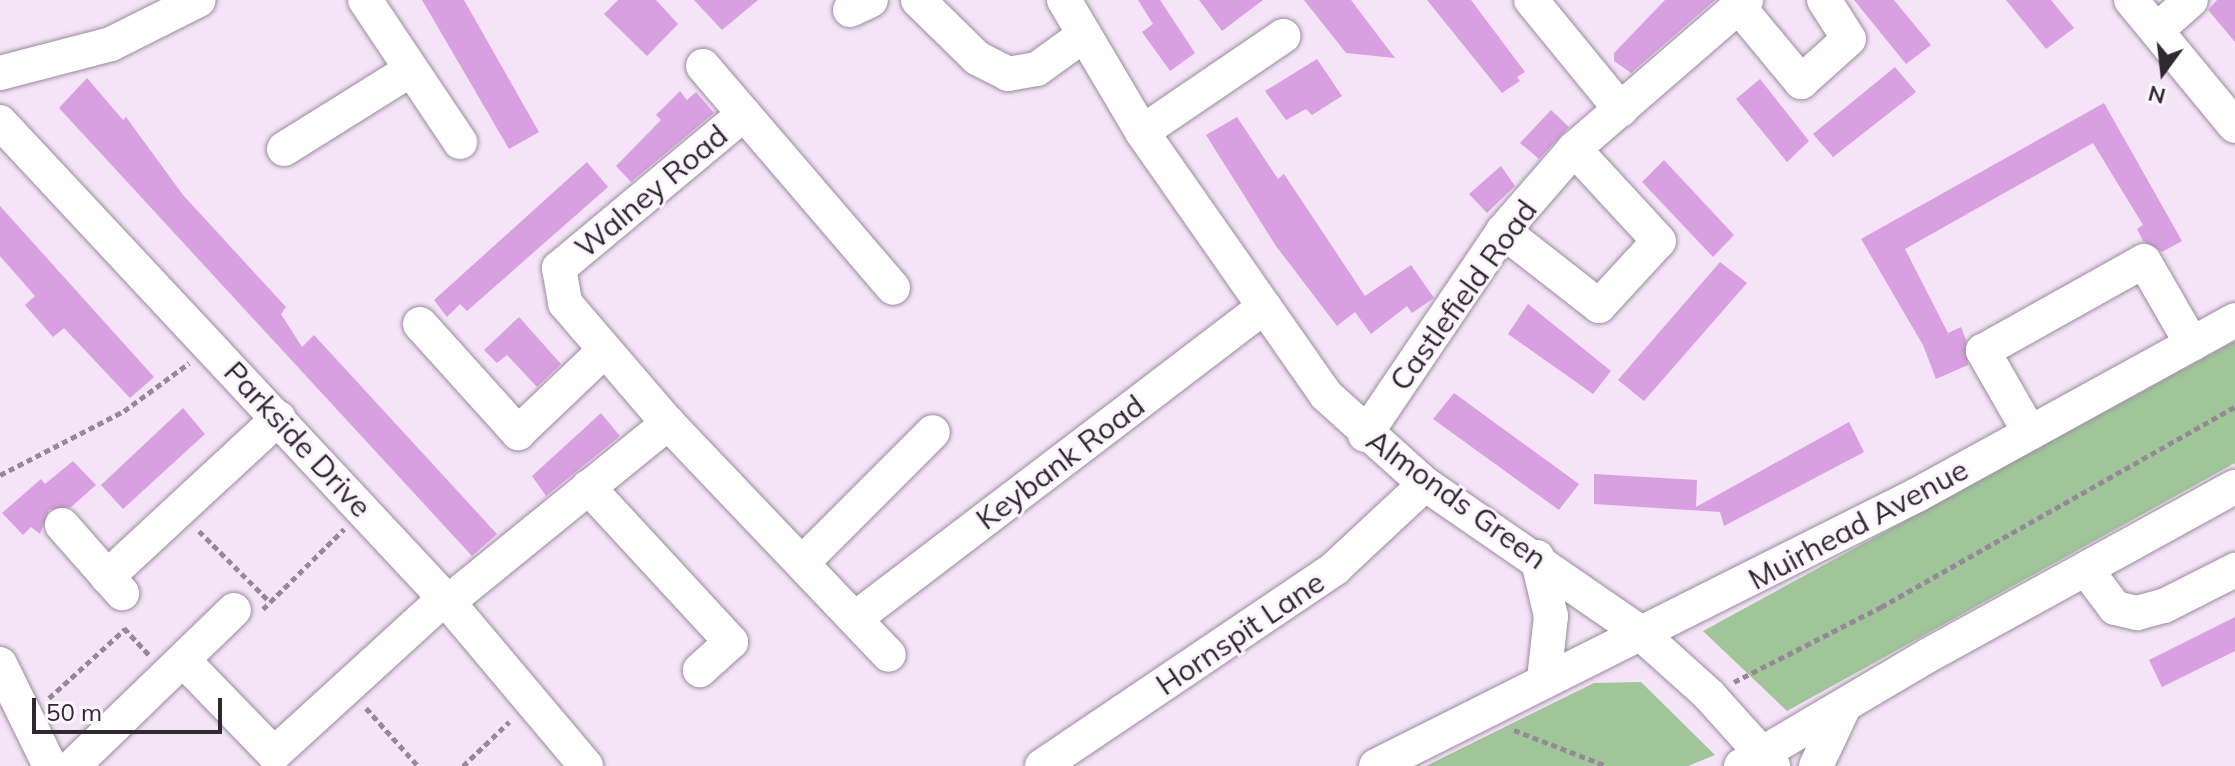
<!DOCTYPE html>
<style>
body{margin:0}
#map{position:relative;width:2235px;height:766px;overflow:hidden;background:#f5e3f8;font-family:Mulish,sans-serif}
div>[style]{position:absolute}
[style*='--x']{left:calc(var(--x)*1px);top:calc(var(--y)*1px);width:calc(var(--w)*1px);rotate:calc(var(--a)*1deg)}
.green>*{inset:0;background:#9fc599}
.building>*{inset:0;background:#d8a0e1}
.path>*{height:5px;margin-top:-2.5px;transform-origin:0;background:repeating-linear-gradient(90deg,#958897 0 6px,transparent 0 10px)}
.roads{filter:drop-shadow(0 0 2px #9b8b9e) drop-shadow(0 0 2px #9b8b9e)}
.minor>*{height:34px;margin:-17px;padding:0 17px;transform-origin:17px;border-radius:17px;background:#fff}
span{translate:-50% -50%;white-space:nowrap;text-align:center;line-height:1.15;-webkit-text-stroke:6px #fcf5fd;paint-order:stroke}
.street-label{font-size:30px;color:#2f2830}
.north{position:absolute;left:2123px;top:32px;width:80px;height:80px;-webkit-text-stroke:6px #fcf5fd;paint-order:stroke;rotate:195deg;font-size:22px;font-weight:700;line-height:32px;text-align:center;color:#2f2830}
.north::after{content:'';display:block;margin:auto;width:28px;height:36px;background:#2f2830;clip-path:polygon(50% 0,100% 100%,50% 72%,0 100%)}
.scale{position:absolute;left:32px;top:698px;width:190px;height:36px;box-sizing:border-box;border:4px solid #2f2830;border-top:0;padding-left:10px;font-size:24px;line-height:28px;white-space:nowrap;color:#2f2830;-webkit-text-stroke:6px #fcf5fd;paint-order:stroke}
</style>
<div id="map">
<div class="green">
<i style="clip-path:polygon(2235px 341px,2235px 463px,1787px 711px,1703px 631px)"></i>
<i style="clip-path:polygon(1641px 682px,1715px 755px,1688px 766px,1426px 766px,1594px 683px)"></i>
</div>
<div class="building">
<i style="clip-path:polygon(422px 0,464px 0,539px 132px,509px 149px)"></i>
<i style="clip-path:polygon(618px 0,656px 0,678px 24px,647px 56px,604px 14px)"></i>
<i style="clip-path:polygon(694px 0,758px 0,722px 30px)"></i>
<i style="clip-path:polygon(1138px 0,1160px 0,1195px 53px,1170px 71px,1142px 32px,1153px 24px)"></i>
<i style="clip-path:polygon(1199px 0,1263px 0,1222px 31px)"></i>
<i style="clip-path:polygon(1304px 0,1351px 0,1395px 58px,1346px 53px)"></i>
<i style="clip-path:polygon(1427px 0,1471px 0,1525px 72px,1517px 77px,1520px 81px,1502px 93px)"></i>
<i style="clip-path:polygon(1665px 0,1715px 0,1631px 73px,1614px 61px,1614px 53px)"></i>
<i style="clip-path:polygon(1854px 0,1894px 0,1931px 45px,1906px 64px)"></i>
<i style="clip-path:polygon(2006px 0,2051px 0,2074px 28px,2046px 49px)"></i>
<i style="clip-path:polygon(2217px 0,2235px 0,2235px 42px,2208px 10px)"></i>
<i style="clip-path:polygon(1317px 59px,1342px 96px,1312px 115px,1306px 109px,1286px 120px,1265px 91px)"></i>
<i style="clip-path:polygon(1895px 67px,1916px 92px,1833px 157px,1813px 134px)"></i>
<i style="clip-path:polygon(87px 78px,123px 120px,126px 117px,183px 195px,286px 307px,281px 314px,302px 347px,314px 335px,497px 534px,472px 556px,59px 108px)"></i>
<i style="clip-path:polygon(1760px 79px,1809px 141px,1787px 162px,1736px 99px)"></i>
<i style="clip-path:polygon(680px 91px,687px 100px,696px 92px,714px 113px,631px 182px,616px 166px,661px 120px,656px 115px)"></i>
<i style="clip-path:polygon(2104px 103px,2182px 241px,2162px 252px,2143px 241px,2137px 229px,2143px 225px,2093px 143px,1905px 249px,1948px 333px,1961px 327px,1966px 340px,1968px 365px,1936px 379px,1923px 345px,1861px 239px)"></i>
<i style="clip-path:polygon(1551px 110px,1569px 127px,1539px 159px,1520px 143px)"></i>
<i style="clip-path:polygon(1237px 117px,1278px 179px,1284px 174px,1365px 296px,1411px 265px,1434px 298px,1412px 313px,1407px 306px,1371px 334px,1355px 312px,1337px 326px,1276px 246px,1206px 135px)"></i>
<i style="clip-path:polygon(1664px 160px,1734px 235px,1713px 257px,1642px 182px)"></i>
<i style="clip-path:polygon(587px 162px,608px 187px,467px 311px,460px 304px,447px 317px,434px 300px)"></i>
<i style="clip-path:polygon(1501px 166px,1515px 186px,1487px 213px,1469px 194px)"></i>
<i style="clip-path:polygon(0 206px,154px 377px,130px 398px,64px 328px,53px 337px,25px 305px,35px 296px,0 256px)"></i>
<i style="clip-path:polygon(1720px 262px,1747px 283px,1644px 401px,1618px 380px)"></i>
<i style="clip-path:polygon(1528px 304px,1611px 371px,1593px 394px,1508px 334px)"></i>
<i style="clip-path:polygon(519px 317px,561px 364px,537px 387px,507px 355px,497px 363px,484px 350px)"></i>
<i style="clip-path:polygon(1454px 393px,1579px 484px,1559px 510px,1433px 419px)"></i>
<i style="clip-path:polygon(183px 408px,205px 434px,123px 509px,101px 485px)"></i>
<i style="clip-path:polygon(601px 413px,620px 436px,546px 496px,532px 476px)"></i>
<i style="clip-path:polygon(1849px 422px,1864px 452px,1724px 526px,1720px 512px,1594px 504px,1594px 474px,1697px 480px,1696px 507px)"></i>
<i style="clip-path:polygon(73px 461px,96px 485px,71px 507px,49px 510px,40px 534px,31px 527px,23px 535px,2px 513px,41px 479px,45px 484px)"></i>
<i style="clip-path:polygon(2235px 617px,2235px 651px,2162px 687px,2149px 660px)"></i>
</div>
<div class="path">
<i style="--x:0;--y:475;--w:140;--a:-27.3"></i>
<i style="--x:124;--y:411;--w:81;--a:-36.4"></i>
<i style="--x:199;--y:531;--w:100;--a:45"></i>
<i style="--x:263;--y:609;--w:114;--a:-44.6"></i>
<i style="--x:124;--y:628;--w:38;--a:47"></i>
<i style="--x:1734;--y:682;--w:165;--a:-27"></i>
<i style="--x:1881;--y:607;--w:407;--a:-29.5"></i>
<i style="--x:49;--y:698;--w:103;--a:-42.2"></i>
<i style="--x:366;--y:708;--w:78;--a:48.1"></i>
<i style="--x:1514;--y:730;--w:100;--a:21.2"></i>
<i style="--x:463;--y:766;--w:64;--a:-43.7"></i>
</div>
<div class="roads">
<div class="minor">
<i style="--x:365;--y:0;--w:171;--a:56.2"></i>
<i style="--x:918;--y:0;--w:83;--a:44.5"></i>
<i style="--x:977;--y:58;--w:35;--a:27"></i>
<i style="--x:1008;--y:74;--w:29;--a:-10"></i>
<i style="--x:1037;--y:69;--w:58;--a:-35.9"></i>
<i style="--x:1064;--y:0;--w:153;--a:59.4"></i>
<i style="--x:1142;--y:132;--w:321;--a:55"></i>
<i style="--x:1326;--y:395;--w:133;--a:42"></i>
<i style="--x:1425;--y:484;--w:259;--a:34.6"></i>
<i style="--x:1638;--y:631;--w:96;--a:42"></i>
<i style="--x:1709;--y:695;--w:96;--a:48"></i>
<i style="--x:1531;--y:0;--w:142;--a:50.7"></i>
<i style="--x:2131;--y:0;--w:163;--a:50.5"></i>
<i style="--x:1738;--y:6;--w:99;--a:50.3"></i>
<i style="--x:1801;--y:82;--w:64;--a:-41.9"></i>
<i style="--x:1849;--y:39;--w:46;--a:-122.7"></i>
<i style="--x:850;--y:10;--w:23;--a:-25"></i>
<i style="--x:2157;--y:30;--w:45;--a:-41.4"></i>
<i style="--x:703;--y:66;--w:292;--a:49.4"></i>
<i style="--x:0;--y:73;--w:115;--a:-14.6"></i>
<i style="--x:111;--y:44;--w:98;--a:-26.6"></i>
<i style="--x:744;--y:114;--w:241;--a:140.2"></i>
<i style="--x:559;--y:268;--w:36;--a:80"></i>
<i style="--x:565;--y:303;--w:158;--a:49.4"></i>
<i style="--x:668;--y:423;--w:320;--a:46.4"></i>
<i style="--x:0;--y:122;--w:657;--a:46.97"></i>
<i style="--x:448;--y:602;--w:214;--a:49.9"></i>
<i style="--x:1142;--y:132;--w:171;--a:-34.2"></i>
<i style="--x:284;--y:149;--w:147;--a:-32"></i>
<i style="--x:1503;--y:231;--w:122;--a:38"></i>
<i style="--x:1599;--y:306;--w:88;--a:-47.3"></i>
<i style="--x:1659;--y:241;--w:125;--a:-132.7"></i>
<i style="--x:420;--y:324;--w:147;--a:48"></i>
<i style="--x:518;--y:433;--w:120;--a:-43.7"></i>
<i style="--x:2030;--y:433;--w:95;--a:-119.8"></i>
<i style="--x:1983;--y:351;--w:184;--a:-29.2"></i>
<i style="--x:2144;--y:261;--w:96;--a:60"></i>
<i style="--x:1365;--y:435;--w:246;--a:-55.9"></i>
<i style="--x:1503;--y:231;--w:108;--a:-49.1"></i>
<i style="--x:1574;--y:149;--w:228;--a:-40.9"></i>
<i style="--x:588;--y:487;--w:211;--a:47.3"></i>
<i style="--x:731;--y:642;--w:42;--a:137.9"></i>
<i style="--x:62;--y:525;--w:91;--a:48.6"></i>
<i style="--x:1537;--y:557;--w:61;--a:76.7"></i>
<i style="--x:1551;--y:616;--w:63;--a:96.3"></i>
<i style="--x:804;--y:561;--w:182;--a:-45"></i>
<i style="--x:2088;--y:572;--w:45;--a:53.1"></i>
<i style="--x:2115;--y:608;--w:23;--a:13"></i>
<i style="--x:2137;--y:613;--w:28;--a:-15"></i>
<i style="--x:2164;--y:606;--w:80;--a:-26.9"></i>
<i style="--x:107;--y:577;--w:234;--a:-42.8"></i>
<i style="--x:448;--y:602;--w:284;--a:-39.1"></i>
<i style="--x:857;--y:617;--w:512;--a:-37.3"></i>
<i style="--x:183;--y:660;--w:131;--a:45.9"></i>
<i style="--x:274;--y:754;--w:231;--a:-42.4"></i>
<i style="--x:0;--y:664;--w:114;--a:63.9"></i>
<i style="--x:73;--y:766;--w:224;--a:-44.1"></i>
<i style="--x:1042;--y:766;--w:354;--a:-34"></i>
<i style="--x:1335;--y:568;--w:123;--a:-43"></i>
<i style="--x:1376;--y:766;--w:605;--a:-26.61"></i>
<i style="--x:1917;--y:495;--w:363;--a:-28.8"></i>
<i style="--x:1741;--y:766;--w:216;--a:-30.6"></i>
<i style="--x:1927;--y:656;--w:351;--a:-28.8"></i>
<i style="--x:1816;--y:766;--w:63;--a:-64.7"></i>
</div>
</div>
<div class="street-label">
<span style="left:651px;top:191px;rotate:-40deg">Walney Road</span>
<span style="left:1463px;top:295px;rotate:-54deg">Castlefield Road</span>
<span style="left:298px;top:439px;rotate:47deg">Parkside Drive</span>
<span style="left:1060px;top:462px;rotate:-37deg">Keybank Road</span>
<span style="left:1457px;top:499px;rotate:36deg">Almonds Green</span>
<span style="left:1858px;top:524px;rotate:-28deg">Muirhead Avenue</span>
<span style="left:1240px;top:633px;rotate:-34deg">Hornspit Lane</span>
</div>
<div class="north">N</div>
<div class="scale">50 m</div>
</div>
